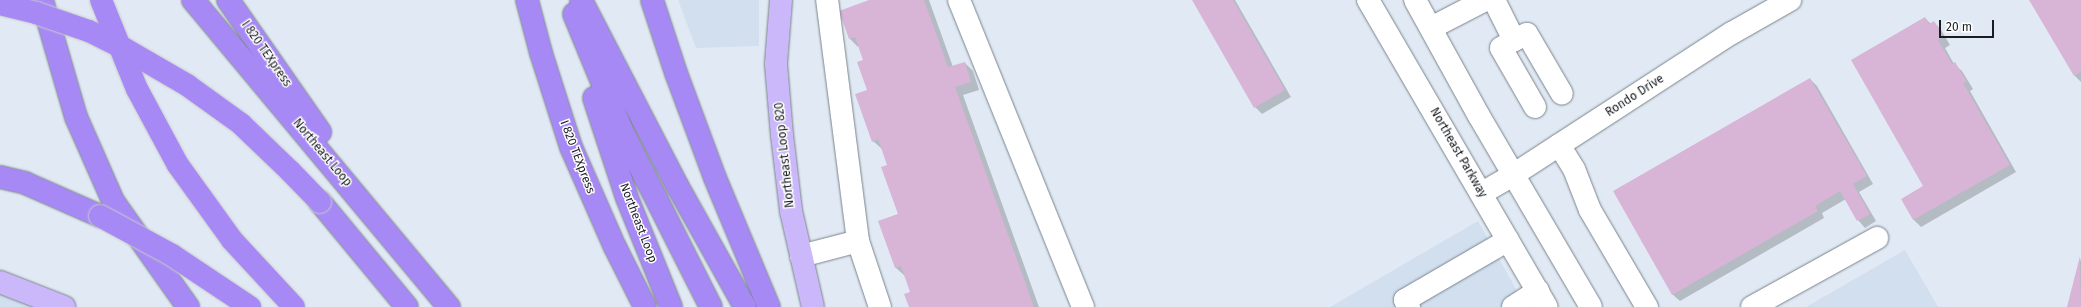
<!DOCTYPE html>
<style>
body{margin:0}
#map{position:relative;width:2081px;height:307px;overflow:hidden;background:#e1eaf4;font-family:"Fira Sans",sans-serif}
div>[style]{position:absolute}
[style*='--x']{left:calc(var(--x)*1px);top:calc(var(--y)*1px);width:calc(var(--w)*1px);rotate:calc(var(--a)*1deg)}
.built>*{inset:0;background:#d1dfef}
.shadow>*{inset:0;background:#0003}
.building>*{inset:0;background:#d8b4d7}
.roads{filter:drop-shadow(0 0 1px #7b838c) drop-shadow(0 0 1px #7b838c)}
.minor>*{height:22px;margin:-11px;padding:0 11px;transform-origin:11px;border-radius:11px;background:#fff}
.major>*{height:22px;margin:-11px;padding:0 11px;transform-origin:11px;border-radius:11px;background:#cab8fa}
.highway>*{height:22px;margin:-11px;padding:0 11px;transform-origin:11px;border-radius:11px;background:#a789f6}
.bridges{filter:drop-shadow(0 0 1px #c8c9c9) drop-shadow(0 0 1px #c8c9c9)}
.highway-bridge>*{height:22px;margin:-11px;padding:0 11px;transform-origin:11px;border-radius:11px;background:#a789f6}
span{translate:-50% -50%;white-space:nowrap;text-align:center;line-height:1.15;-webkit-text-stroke:3px #fff;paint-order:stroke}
.street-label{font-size:12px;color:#191c20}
.scale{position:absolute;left:1939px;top:20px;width:55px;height:18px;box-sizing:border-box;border:2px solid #191c20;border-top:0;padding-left:5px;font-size:12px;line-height:14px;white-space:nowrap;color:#191c20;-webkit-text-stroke:3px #fff;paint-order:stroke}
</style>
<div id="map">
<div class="built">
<i style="clip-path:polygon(678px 0,759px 0,759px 46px,696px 48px)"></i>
<i style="clip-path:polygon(1478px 221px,1526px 307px,1330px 307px)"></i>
<i style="clip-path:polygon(1905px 250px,1938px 307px,1806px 307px)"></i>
<i style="clip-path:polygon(0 294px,36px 307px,0 307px)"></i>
</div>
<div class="shadow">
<i style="clip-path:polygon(872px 0,929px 0,953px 67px,965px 63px,973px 71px,979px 90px,963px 95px,1039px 307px,910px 307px,912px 293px,905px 276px,896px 268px,879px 221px,899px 214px,889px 166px,882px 149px,873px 141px,865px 60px,860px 46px,858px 47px,850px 39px)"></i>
<i style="clip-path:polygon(1193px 0,1235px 0,1291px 97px,1262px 114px,1255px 107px)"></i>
<i style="clip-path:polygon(2030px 0,2081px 0,2081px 82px,2074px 75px)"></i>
<i style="clip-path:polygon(1925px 18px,1931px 24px,1934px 22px,1941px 30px,1950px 45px,1945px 48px,1954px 64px,1962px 71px,1973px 89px,1970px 91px,2016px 172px,1921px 227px,1914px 220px,1902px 199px,1924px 186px)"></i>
<i style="clip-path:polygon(1810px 79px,1817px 86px,1873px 184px,1859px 192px,1876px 221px,1865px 228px,1858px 220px,1846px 199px,1822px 213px,1824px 218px,1680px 301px,1672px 294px)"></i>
<i style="clip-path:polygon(2081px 258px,2081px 307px,2068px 307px)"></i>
</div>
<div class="building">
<i style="clip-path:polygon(869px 0,924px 0,948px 67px,965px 62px,971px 82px,955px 87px,1034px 307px,909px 307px,904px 294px,910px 292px,901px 266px,895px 268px,878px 221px,898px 214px,881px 167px,887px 165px,878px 139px,872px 142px,855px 94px,867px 90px,857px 62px,863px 60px,855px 37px,849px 39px,839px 11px)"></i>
<i style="clip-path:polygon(1192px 0,1233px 0,1285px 90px,1254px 108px)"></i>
<i style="clip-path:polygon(2029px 0,2081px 0,2081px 72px,2074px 76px)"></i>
<i style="clip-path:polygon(1925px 17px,1929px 24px,1934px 21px,1943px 37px,1938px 40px,1952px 64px,1955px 62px,1967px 82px,1963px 83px,2010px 165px,1913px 220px,1901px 199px,1923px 186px,1851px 60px)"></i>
<i style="clip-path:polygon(1810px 78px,1867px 176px,1853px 184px,1870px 214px,1857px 221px,1840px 191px,1815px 206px,1818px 211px,1672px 295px,1613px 191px)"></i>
<i style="clip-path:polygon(2080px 256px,2081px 307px,2067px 307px)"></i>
</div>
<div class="roads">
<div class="minor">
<i style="--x:959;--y:0;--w:331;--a:68"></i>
<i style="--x:1368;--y:0;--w:355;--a:59.8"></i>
<i style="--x:1415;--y:0;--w:132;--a:61.1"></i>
<i style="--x:1479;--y:116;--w:221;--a:59.6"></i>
<i style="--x:1494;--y:0;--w:45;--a:63.4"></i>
<i style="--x:1514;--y:40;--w:14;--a:-25"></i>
<i style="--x:1527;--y:34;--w:69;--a:59.7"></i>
<i style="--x:1431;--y:28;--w:61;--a:-27.4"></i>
<i style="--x:1514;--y:40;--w:15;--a:148"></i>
<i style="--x:1501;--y:48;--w:68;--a:60"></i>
<i style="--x:1559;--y:145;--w:28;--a:58"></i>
<i style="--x:1574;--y:169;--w:44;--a:68.7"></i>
<i style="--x:1590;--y:210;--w:113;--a:59.6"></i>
<i style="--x:1482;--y:193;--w:36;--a:-30"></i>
<i style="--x:1513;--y:175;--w:261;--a:-33"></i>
<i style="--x:1732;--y:33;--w:67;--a:-29.6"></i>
<i style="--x:858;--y:241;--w:70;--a:71.6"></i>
<i style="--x:801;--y:256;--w:59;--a:-14.7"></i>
<i style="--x:858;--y:241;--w:243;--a:-97.3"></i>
<i style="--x:1409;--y:307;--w:8;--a:-120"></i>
<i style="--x:1405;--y:300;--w:119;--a:-30.2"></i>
<i style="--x:1513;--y:307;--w:30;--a:-33"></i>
<i style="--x:1752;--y:307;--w:143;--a:-28.9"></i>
</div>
<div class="major">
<i style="--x:781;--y:0;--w:64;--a:94.5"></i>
<i style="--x:776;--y:64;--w:71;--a:85.2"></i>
<i style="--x:782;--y:135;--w:77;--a:83.2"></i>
<i style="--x:791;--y:211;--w:98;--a:77.1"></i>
<i style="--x:0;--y:282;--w:69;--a:21.3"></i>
</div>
<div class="highway">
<i style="--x:42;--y:0;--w:122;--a:73.8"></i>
<i style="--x:76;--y:117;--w:92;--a:66.2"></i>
<i style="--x:113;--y:201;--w:130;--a:54.7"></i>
<i style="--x:193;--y:0;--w:400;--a:50.2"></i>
<i style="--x:228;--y:0;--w:161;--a:55.1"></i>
<i style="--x:527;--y:0;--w:55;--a:75.2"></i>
<i style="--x:541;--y:53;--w:99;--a:72.3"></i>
<i style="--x:571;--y:147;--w:109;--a:66.3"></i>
<i style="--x:615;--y:247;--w:67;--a:63.4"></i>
<i style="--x:581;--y:0;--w:211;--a:62.6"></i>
<i style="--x:678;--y:187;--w:137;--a:60.8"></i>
<i style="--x:652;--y:0;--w:77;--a:71.8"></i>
<i style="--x:676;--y:73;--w:112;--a:69.6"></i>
<i style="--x:715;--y:178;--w:140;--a:67.3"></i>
<i style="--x:574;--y:14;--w:129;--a:67.6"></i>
<i style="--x:623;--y:133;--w:195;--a:63.2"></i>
<i style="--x:594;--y:98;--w:105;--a:71.7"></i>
<i style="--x:627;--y:198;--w:118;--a:68"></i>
<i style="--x:0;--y:177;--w:26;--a:13"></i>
<i style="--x:25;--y:183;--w:82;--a:23.7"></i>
<i style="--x:320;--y:202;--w:136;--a:50.4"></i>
</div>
</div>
<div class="bridges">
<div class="highway-bridge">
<i style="--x:101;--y:0;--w:96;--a:68"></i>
<i style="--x:137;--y:89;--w:86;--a:61.7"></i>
<i style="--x:178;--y:165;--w:92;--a:54.2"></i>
<i style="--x:232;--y:240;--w:91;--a:47.2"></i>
<i style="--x:0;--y:4;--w:37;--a:14"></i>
<i style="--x:36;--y:13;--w:56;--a:18.8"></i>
<i style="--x:89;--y:31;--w:40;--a:26.6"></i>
<i style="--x:125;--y:49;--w:72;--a:30.1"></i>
<i style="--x:187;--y:85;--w:67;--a:35.8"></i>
<i style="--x:241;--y:124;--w:68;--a:43.8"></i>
<i style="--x:290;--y:171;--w:43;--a:45.9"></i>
<i style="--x:100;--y:216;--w:82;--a:28.4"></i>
<i style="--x:172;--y:255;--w:94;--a:33.7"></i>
</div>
</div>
<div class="street-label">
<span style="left:266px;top:54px;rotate:55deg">I 820 TEXpress</span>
<span style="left:1635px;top:96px;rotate:-33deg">Rondo Drive</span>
<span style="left:322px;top:153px;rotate:50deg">Northeast Loop</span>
<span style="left:1458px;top:153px;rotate:60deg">Northeast Parkway</span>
<span style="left:785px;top:155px;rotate:-96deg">Northeast Loop 820</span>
<span style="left:577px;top:157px;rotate:69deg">I 820 TEXpress</span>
<span style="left:638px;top:223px;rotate:69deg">Northeast Loop</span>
</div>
<div class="scale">20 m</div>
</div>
